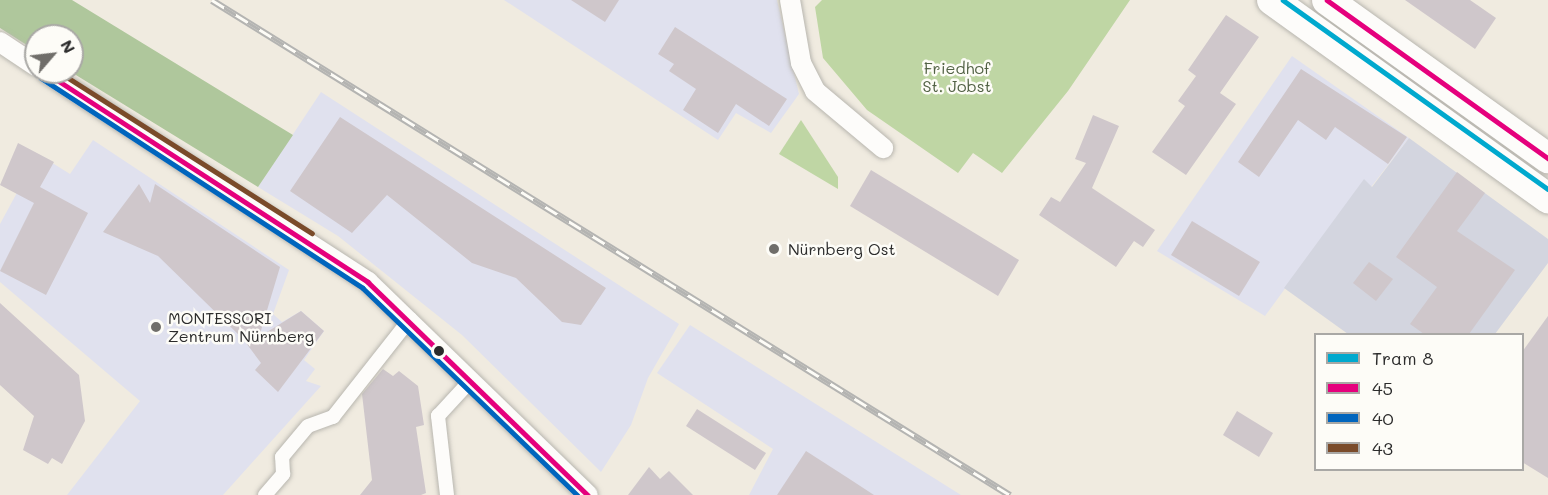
<!DOCTYPE html>
<meta charset="utf-8">
<style>
body{margin:0}
#map{position:relative;width:1548px;height:495px;overflow:hidden;background:#f0ebe0;font-family:Mali,sans-serif}
div>[style]{position:absolute}
[style*='--x']{left:calc(var(--x)*1px);top:calc(var(--y)*1px);width:calc(var(--w)*1px);rotate:calc(var(--a)*1deg)}
.built>*{inset:0;background:#e0e1ee}
.industrial>*{inset:0;background:#d3d5df}
.green>*{inset:0;background:#bfd6a4}
.forest>*{inset:0;background:#afc79c}
.building>*{inset:0;background:#cfc7cb}
.roads{filter:drop-shadow(0 0 2px #b8b6af) drop-shadow(0 0 2px #b8b6af)}
.pedestrian>*{height:14px;margin:-7px;padding:0 7px;transform-origin:7px;border-radius:7px;background:#fdfcfa}
.minor>*{height:20px;margin:-10px;padding:0 10px;transform-origin:10px;border-radius:10px;background:#fdfcfa}
.primary>*{height:30px;margin:-15px;padding:0 15px;transform-origin:15px;border-radius:15px;background:#fdfcfa}
.rail>*{height:7px;margin-top:-3.5px;transform-origin:0;background:repeating-linear-gradient(90deg,#fdfcf7 0 14px,#b4b4b2 0 28px);box-sizing:border-box;border-block:2px solid #b4b4b2}
.bus-1>*{height:4.5px;margin:-2.25px;padding:0 2.25px;transform-origin:2.25px;border-radius:2.25px;background:#e5007d}
.bus-2>*{height:4.5px;margin:-2.25px;padding:0 2.25px;transform-origin:2.25px;border-radius:2.25px;background:#0065bd}
.bus-3>*{height:4.5px;margin:-2.25px;padding:0 2.25px;transform-origin:2.25px;border-radius:2.25px;background:#7a4b2a}
.tram-1>*{height:4.5px;margin:-2.25px;padding:0 2.25px;transform-origin:2.25px;border-radius:2.25px;background:#00a9ce}
.dots>*{width:16px;height:16px;translate:-50% -50%;box-sizing:border-box;border:3px solid #fdfcf7;border-radius:50%}
span{translate:-50% -50%;white-space:nowrap;text-align:center;line-height:1.15;-webkit-text-stroke:5px #fdfcf7;paint-order:stroke}
.park-label{font-size:16px;color:#516144}
.poi-label{font-size:16px;color:#2b2b2b}
.left{translate:0 -50%;text-align:left}
.legend{position:absolute;left:1314px;top:333px;width:210px;height:138px;box-sizing:border-box;background:#fdfcf7;border:2px solid #a9a8a5;margin:0;padding:8px 10px;list-style:none;font-size:18px;color:#2b2b2b}
.legend li{display:flex;align-items:center;gap:12px;height:30px}
.legend b{width:30px;border:2px solid #a9a8a5}
.north{position:absolute;left:24px;top:24px;width:60px;height:60px;box-sizing:border-box;background:#fdfcf7;border:2px solid #a9a8a5;border-radius:50%;rotate:62deg;font-size:16px;font-weight:700;line-height:24px;text-align:center;color:#2b2b2b}
.north::after{content:'';display:block;margin:auto;width:21px;height:27px;background:#706e6a;clip-path:polygon(50% 0,100% 100%,50% 72%,0 100%)}
</style>
<div id="map">
<div class="built">
<i style="clip-path:polygon(504px 0,777px 0,799px 94px,771px 133px,736px 113px,718px 140px)"></i>
<i style="clip-path:polygon(1292px 56px,1409px 138px,1371px 187px,1364px 180px,1265px 316px,1157px 251px)"></i>
<i style="clip-path:polygon(321px 92px,679px 324px,648px 378px,631px 425px,601px 472px,462px 335px,338px 236px,258px 187px)"></i>
<i style="clip-path:polygon(93px 140px,289px 270px,273px 314px,282px 322px,301px 311px,324px 331px,304px 360px,315px 369px,306px 381px,321px 386px,223px 495px,67px 495px,140px 401px,0 282px,0 224px,38px 154px,70px 174px)"></i>
<i style="clip-path:polygon(690px 325px,961px 495px,749px 495px,773px 449px,657px 373px)"></i>
</div>
<div class="industrial">
<i style="clip-path:polygon(1409px 138px,1548px 239px,1548px 263px,1495px 334px,1348px 334px,1284px 288px,1364px 179px,1372px 187px)"></i>
</div>
<div class="green">
<i style="clip-path:polygon(822px 0,1130px 0,1068px 91px,1002px 173px,973px 153px,958px 173px,867px 110px,823px 58px,815px 7px)"></i>
<i style="clip-path:polygon(801px 120px,838px 177px,838px 189px,779px 154px)"></i>
</div>
<div class="forest">
<i style="clip-path:polygon(0 0,72px 0,293px 135px,258px 187px,71px 72px,72px 36px,36px 36px,36px 51px,0 28px)"></i>
</div>
<div class="building">
<i style="clip-path:polygon(571px 0,619px 0,605px 22px)"></i>
<i style="clip-path:polygon(1405px 0,1470px 0,1496px 18px,1475px 49px)"></i>
<i style="clip-path:polygon(1226px 15px,1259px 37px,1220px 93px,1236px 104px,1186px 175px,1152px 152px,1185px 106px,1178px 101px,1196px 76px,1188px 70px)"></i>
<i style="clip-path:polygon(675px 27px,787px 99px,769px 126px,736px 104px,718px 133px,683px 110px,696px 89px,669px 71px,674px 64px,658px 54px)"></i>
<i style="clip-path:polygon(1301px 69px,1407px 137px,1388px 164px,1335px 127px,1326px 140px,1298px 120px,1259px 177px,1238px 162px)"></i>
<i style="clip-path:polygon(1093px 115px,1119px 126px,1092px 188px,1155px 230px,1143px 247px,1134px 241px,1116px 267px,1039px 215px,1051px 197px,1060px 202px,1086px 163px,1075px 159px)"></i>
<i style="clip-path:polygon(340px 117px,606px 288px,581px 325px,562px 322px,516px 278px,472px 263px,387px 195px,352px 233px,290px 191px)"></i>
<i style="clip-path:polygon(18px 143px,54px 162px,40px 187px,88px 213px,46px 295px,0 271px,34px 203px,0 185px)"></i>
<i style="clip-path:polygon(871px 170px,1019px 260px,998px 296px,850px 206px)"></i>
<i style="clip-path:polygon(1457px 172px,1485px 193px,1457px 231px,1515px 270px,1469px 334px,1424px 334px,1410px 324px,1437px 287px,1396px 257px)"></i>
<i style="clip-path:polygon(139px 184px,150px 203px,155px 184px,280px 267px,259px 337px,301px 311px,324px 331px,278px 392px,255px 370px,261px 363px,243px 339px,158px 256px,103px 232px)"></i>
<i style="clip-path:polygon(1192px 221px,1260px 262px,1239px 296px,1171px 255px)"></i>
<i style="clip-path:polygon(1369px 262px,1393px 279px,1376px 301px,1353px 283px)"></i>
<i style="clip-path:polygon(0 303px,79px 375px,85px 421px,62px 464px,52px 458px,48px 464px,23px 450px,34px 416px,0 385px)"></i>
<i style="clip-path:polygon(1548px 316px,1548px 478px,1522px 462px,1522px 352px)"></i>
<i style="clip-path:polygon(383px 369px,393px 376px,399px 371px,418px 386px,424px 425px,416px 427px,426px 493px,421px 495px,360px 495px,372px 480px,362px 394px)"></i>
<i style="clip-path:polygon(697px 409px,766px 453px,755px 470px,686px 426px)"></i>
<i style="clip-path:polygon(1237px 411px,1273px 433px,1259px 457px,1223px 435px)"></i>
<i style="clip-path:polygon(806px 451px,848px 478px,874px 495px,777px 495px)"></i>
<i style="clip-path:polygon(649px 467px,660px 479px,669px 471px,693px 495px,628px 495px)"></i>
</div>
<div class="roads">
<div class="pedestrian">
<i style="--x:265;--y:495;--w:28;--a:-49"></i>
<i style="--x:283;--y:474;--w:17;--a:-93"></i>
<i style="--x:282;--y:457;--w:40;--a:-50"></i>
<i style="--x:308;--y:426;--w:27;--a:-20"></i>
<i style="--x:333;--y:417;--w:125;--a:-51.8"></i>
<i style="--x:447;--y:495;--w:80;--a:-96.5"></i>
<i style="--x:438;--y:416;--w:50;--a:-47.4"></i>
</div>
<div class="minor">
<i style="--x:790;--y:0;--w:64;--a:80.1"></i>
<i style="--x:801;--y:63;--w:31;--a:63"></i>
<i style="--x:815;--y:91;--w:89;--a:40"></i>
<i style="--x:0;--y:42;--w:43;--a:33.7"></i>
<i style="--x:45;--y:72;--w:385;--a:33"></i>
<i style="--x:368;--y:282;--w:306;--a:44.1"></i>
</div>
<div class="primary">
<i style="--x:1272;--y:0;--w:340;--a:35.7"></i>
<i style="--x:1327;--y:0;--w:272;--a:35.6"></i>
</div>
</div>
<div class="rail">
<i style="--x:212;--y:0;--w:939;--a:31.81"></i>
</div>
<div class="bus-1">
<i style="--x:1327;--y:0;--w:272;--a:35.6"></i>
<i style="--x:45;--y:72;--w:385;--a:33"></i>
<i style="--x:368;--y:282;--w:306;--a:44.1"></i>
</div>
<div class="bus-2">
<i style="--x:41;--y:78;--w:384;--a:33.1"></i>
<i style="--x:363;--y:288;--w:298;--a:44"></i>
</div>
<div class="bus-3">
<i style="--x:59;--y:72;--w:300;--a:32.5"></i>
</div>
<div class="tram-1">
<i style="--x:1283;--y:0;--w:325;--a:35.5"></i>
</div>
<div class="dots">
<i style="left:774px;top:249px;background:#706e6a"></i>
<i style="left:156px;top:327px;background:#706e6a"></i>
<i style="left:439px;top:351px;background:#2b2b2b"></i>
</div>
<div class="park-label">
<span style="left:957px;top:77px">Friedhof<br>St. Jobst</span>
</div>
<div class="poi-label">
<span class="left" style="left:788px;top:249px">Nürnberg Ost</span>
<span class="left" style="left:168px;top:327px">MONTESSORI<br>Zentrum Nürnberg</span>
</div>
<ul class="legend">
<li><b style="height:8px;background:#00a9ce"></b>Tram 8</li>
<li><b style="height:8px;background:#e5007d"></b>45</li>
<li><b style="height:8px;background:#0065bd"></b>40</li>
<li><b style="height:8px;background:#7a4b2a"></b>43</li>
</ul>
<div class="north">N</div>
</div>
